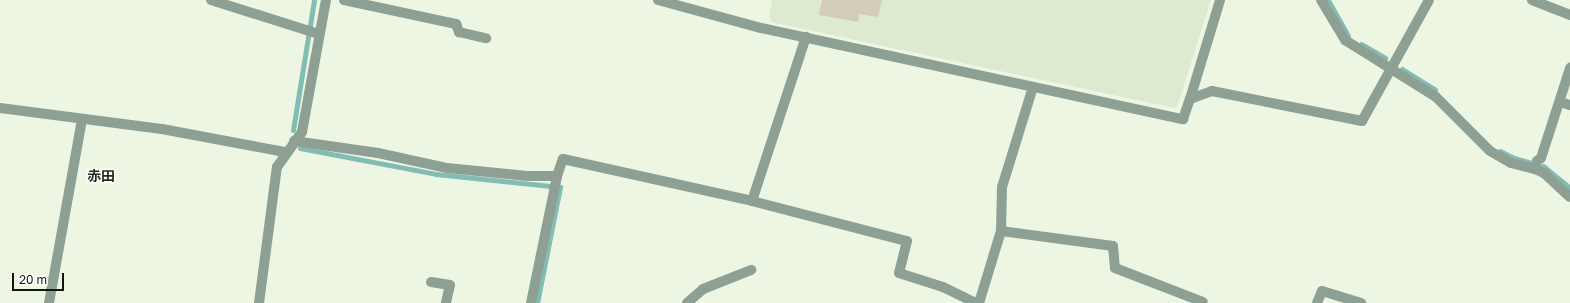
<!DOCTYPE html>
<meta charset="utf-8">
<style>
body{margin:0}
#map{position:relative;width:1570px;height:303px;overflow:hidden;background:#edf6e2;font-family:"Golos Text","Noto Sans JP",sans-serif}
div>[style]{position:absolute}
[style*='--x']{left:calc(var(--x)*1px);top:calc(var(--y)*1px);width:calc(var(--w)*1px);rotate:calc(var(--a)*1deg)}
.built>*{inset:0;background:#deeacf}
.stream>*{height:5px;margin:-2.5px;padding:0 2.5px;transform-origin:2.5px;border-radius:2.5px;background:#83bcb4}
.building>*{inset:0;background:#d1cdb9}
.minor>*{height:10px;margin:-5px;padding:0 5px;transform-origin:5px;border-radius:5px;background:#8ea093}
span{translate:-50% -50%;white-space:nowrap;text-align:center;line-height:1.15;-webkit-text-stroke:3px #fff;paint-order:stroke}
.quarter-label{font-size:14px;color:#262c1d;font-weight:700}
.scale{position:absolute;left:12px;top:273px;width:52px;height:18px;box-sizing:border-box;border:2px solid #13160f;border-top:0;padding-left:5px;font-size:12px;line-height:14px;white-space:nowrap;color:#13160f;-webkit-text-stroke:3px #fff;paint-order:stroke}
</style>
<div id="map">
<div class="built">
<i style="clip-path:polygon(772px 0,1211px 0,1177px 107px,1174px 108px,771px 22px,769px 16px)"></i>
</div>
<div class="stream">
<i style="--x:1328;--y:0;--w:41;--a:60.9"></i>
<i style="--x:1361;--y:44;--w:28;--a:30"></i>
<i style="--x:1402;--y:69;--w:39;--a:32"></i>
<i style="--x:293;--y:130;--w:132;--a:-80.8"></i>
<i style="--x:300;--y:148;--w:138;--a:10.8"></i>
<i style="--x:436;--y:174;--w:125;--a:6"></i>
<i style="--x:560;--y:187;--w:118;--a:101.2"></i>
<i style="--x:1500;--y:151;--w:16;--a:27"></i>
<i style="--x:1514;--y:158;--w:19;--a:16"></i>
<i style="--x:1543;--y:166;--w:35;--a:39"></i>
</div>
<div class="building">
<i style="clip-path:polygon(822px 0,882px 0,878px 17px,859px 14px,858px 22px,819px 15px)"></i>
</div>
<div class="minor">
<i style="--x:211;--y:0;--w:113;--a:17.5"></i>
<i style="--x:344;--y:0;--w:115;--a:12.1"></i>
<i style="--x:456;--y:24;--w:9;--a:69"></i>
<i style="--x:459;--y:32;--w:28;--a:13"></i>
<i style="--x:658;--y:0;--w:107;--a:15.2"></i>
<i style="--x:761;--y:28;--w:432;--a:12.2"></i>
<i style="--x:1183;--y:119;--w:21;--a:-71"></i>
<i style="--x:1190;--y:99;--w:23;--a:-20"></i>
<i style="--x:1212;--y:91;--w:153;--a:11.3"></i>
<i style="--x:1362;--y:121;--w:138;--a:-61"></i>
<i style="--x:1321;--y:0;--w:47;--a:59"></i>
<i style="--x:1345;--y:40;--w:107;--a:32.1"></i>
<i style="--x:1436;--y:97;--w:76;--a:45"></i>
<i style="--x:1490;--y:151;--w:24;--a:30"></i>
<i style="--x:1511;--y:163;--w:25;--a:14"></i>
<i style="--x:1535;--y:169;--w:10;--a:24"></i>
<i style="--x:1544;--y:173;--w:35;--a:43"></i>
<i style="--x:1532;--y:0;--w:41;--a:21.5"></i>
<i style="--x:1190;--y:99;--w:103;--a:-73.1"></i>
<i style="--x:1560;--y:102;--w:10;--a:17"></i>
<i style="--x:0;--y:108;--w:163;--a:7.4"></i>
<i style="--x:162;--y:129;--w:125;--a:10.6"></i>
<i style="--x:294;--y:141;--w:85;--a:8.1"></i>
<i style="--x:378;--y:153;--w:71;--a:12.3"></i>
<i style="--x:447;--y:168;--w:80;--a:5.7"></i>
<i style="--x:527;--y:176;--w:30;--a:0"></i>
<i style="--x:557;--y:176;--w:18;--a:-71"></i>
<i style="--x:563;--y:159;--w:194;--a:12.5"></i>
<i style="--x:752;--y:201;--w:160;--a:14.5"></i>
<i style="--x:907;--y:241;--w:33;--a:104"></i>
<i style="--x:899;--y:273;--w:46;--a:17.7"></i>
<i style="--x:943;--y:287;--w:37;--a:26"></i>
<i style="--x:1535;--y:169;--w:8;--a:-76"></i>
<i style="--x:1537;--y:161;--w:5;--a:-37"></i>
<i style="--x:1541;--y:158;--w:95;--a:-72.1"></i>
<i style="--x:752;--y:201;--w:173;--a:-71.8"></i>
<i style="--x:1001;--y:231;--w:113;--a:7.6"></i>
<i style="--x:1113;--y:246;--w:22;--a:85"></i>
<i style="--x:1115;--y:268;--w:94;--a:21.1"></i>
<i style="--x:431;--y:282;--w:19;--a:9"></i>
<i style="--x:450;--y:285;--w:18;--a:103"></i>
<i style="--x:49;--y:303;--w:186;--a:-79.8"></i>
<i style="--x:259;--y:303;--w:137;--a:-82.5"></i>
<i style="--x:277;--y:167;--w:43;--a:-54.5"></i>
<i style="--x:302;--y:132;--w:134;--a:-79.7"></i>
<i style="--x:531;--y:303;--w:130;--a:-78.4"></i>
<i style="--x:687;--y:303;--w:21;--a:-41"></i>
<i style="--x:703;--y:289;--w:52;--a:-21.6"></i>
<i style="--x:979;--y:303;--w:75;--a:-73"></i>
<i style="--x:1001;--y:231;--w:44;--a:-88.7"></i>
<i style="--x:1002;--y:187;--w:105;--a:-72.8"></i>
<i style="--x:1317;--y:303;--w:13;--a:-67"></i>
<i style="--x:1322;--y:291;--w:41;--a:17.1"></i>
</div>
<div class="quarter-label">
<span style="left:101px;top:176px">赤田</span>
</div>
<div class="scale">20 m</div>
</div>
